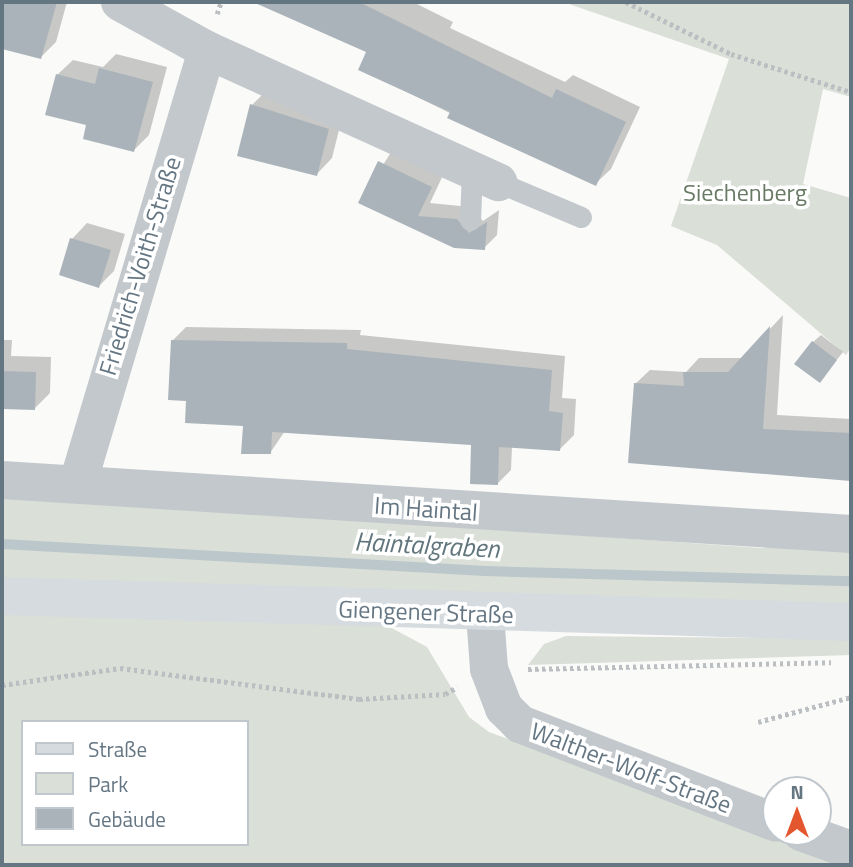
<!DOCTYPE html>
<meta charset="utf-8">
<style>
body{margin:0}
#map{position:relative;width:853px;height:867px;overflow:hidden;background:#fafaf8;font-family:"Titillium Web",sans-serif}
div>[style]{position:absolute}
[style*='--x']{left:calc(var(--x)*1px);top:calc(var(--y)*1px);width:calc(var(--w)*1px);rotate:calc(var(--a)*1deg)}
.green>*{inset:0;background:#dadfd7}
.shadow>*{inset:0;background:#0003}
.stream>*{height:10px;margin:-5px;padding:0 5px;transform-origin:5px;border-radius:5px;background:#bbc7cb}
.building>*{inset:0;background:#aab3b9}
.path>*{height:4.5px;margin-top:-2.25px;transform-origin:0;background:repeating-linear-gradient(90deg,#bbbfc2 0 3.5px,transparent 0 7px)}
.lane>*{height:21px;margin:-10.5px;padding:0 10.5px;transform-origin:10.5px;border-radius:10.5px;background:#c3c8cc}
.street>*{height:38px;margin:-19px;padding:0 19px;transform-origin:19px;border-radius:19px;background:#c3c8cc}
.secondary>*{height:38px;margin:-19px;padding:0 19px;transform-origin:19px;border-radius:19px;background:#d6dbdf}
span{translate:-50% -50%;white-space:nowrap;text-align:center;line-height:1.15;-webkit-text-stroke:7px #fff;paint-order:stroke}
.park-label{font-size:24px;color:#687a64}
.street-label{font-size:24px;color:#657683}
.water-label{font-size:26px;color:#60757c;font-style:italic}
.frame{position:absolute;inset:0;border:4px solid #657683;pointer-events:none}
.legend{position:absolute;left:21px;top:720px;width:228px;height:126px;box-sizing:border-box;background:#fff;border:2px solid #c1c8cd;margin:0;padding:9px 12px;list-style:none;font-size:21px;color:#657683}
.legend li{display:flex;align-items:center;gap:14px;height:35px}
.legend b{width:35px;border:2px solid #c1c8cd}
.north{position:absolute;left:762px;top:776px;width:70px;height:70px;box-sizing:border-box;background:#fff;border:2px solid #c1c8cd;border-radius:50%;rotate:0deg;font-size:19px;font-weight:700;line-height:28px;text-align:center;color:#657683}
.north::after{content:'';display:block;margin:auto;width:24px;height:32px;background:#e4572e;clip-path:polygon(50% 0,100% 100%,50% 72%,0 100%)}
</style>
<div id="map">
<div class="green">
<i style="clip-path:polygon(563px 2px,851px 2px,851px 97px,823px 89px,803px 184px,851px 198px,851px 347px,846px 355px,717px 245px,671px 226px,729px 59px)"></i>
<i style="clip-path:polygon(2px 495px,761px 548px,851px 547px,851px 607px,2px 578px)"></i>
<i style="clip-path:polygon(evenodd,2px 610px,388px 626px,427px 647px,469px 717px,489px 732px,851px 865px,2px 865px,2px 610px,23px 722px,247px 722px,247px 844px,23px 844px,23px 722px)"></i>
<i style="clip-path:polygon(566px 636px,851px 639px,851px 655px,528px 665px,544px 644px)"></i>
</div>
<div class="shadow">
<i style="clip-path:polygon(2px 2px,67px 2px,56px 42px,41px 57px,2px 47px)"></i>
<i style="clip-path:polygon(266px 2px,413px 2px,453px 22px,450px 28px,565px 82px,573px 75px,640px 107px,611px 169px,595px 184px,360px 69px,368px 51px)"></i>
<i style="clip-path:polygon(116px 54px,167px 67px,149px 135px,134px 150px,88px 124px,57px 75px,73px 60px,103px 67px)"></i>
<i style="clip-path:polygon(267px 90px,343px 114px,332px 158px,317px 174px,252px 105px)"></i>
<i style="clip-path:polygon(393px 149px,444px 173px,430px 203px,470px 207px,483px 221px,499px 210px,497px 235px,484px 248px,360px 202px)"></i>
<i style="clip-path:polygon(87px 223px,125px 234px,114px 271px,99px 286px,72px 239px)"></i>
<i style="clip-path:polygon(783px 315px,777px 415px,851px 419px,851px 477px,630px 461px,635px 384px,650px 370px,686px 372px,699px 358px,743px 358px)"></i>
<i style="clip-path:polygon(186px 327px,361px 330px,360px 335px,565px 356px,562px 398px,576px 399px,574px 435px,559px 450px,512px 446px,511px 470px,497px 484px,472px 444px,285px 431px,270px 453px,245px 424px,187px 399px,172px 341px)"></i>
<i style="clip-path:polygon(821px 335px,843px 352px,820px 381px,813px 342px)"></i>
<i style="clip-path:polygon(2px 340px,12px 340px,11px 356px,51px 357px,50px 393px,35px 408px,2px 407px)"></i>
</div>
<div class="stream">
<i style="--x:2;--y:544;--w:484;--a:3.2"></i>
<i style="--x:485;--y:571;--w:366;--a:1.6"></i>
</div>
<div class="building">
<i style="clip-path:polygon(2px 2px,57px 2px,41px 59px,2px 49px)"></i>
<i style="clip-path:polygon(253px 2px,359px 2px,552px 98px,556px 89px,626px 122px,596px 186px,447px 118px,450px 112px,358px 70px,366px 52px)"></i>
<i style="clip-path:polygon(99px 68px,153px 82px,134px 152px,83px 139px,86px 125px,45px 115px,56px 74px,95px 84px)"></i>
<i style="clip-path:polygon(250px 104px,329px 129px,317px 176px,237px 156px)"></i>
<i style="clip-path:polygon(378px 161px,432px 187px,418px 216px,457px 219px,469px 233px,487px 222px,485px 250px,454px 248px,358px 203px)"></i>
<i style="clip-path:polygon(70px 238px,111px 250px,99px 288px,59px 275px)"></i>
<i style="clip-path:polygon(770px 326px,763px 429px,851px 433px,851px 481px,628px 463px,634px 383px,684px 386px,683px 372px,728px 372px)"></i>
<i style="clip-path:polygon(171px 340px,347px 343px,347px 349px,552px 370px,549px 411px,563px 413px,560px 451px,499px 447px,498px 485px,470px 484px,471px 445px,272px 432px,271px 454px,241px 454px,243px 426px,185px 423px,186px 401px,168px 400px)"></i>
<i style="clip-path:polygon(812px 341px,837px 360px,820px 383px,794px 364px)"></i>
<i style="clip-path:polygon(2px 371px,36px 372px,35px 410px,2px 409px)"></i>
</div>
<div class="path">
<i style="--x:626;--y:2;--w:117;--a:26.3"></i>
<i style="--x:731;--y:54;--w:126;--a:17.6"></i>
<i style="--x:217;--y:14;--w:13;--a:-72"></i>
<i style="--x:528;--y:669;--w:303;--a:-1.3"></i>
<i style="--x:2;--y:685;--w:119;--a:-8.2"></i>
<i style="--x:120;--y:668;--w:241;--a:7.4"></i>
<i style="--x:359;--y:699;--w:86;--a:-3.3"></i>
<i style="--x:445;--y:694;--w:14;--a:-30"></i>
<i style="--x:758;--y:722;--w:96;--a:-15"></i>
</div>
<div class="lane">
<i style="--x:498;--y:182;--w:90;--a:22.9"></i>
<i style="--x:470;--y:220;--w:49;--a:-87.7"></i>
</div>
<div class="street">
<i style="--x:120;--y:2;--w:99;--a:28.9"></i>
<i style="--x:207;--y:50;--w:320;--a:24.4"></i>
<i style="--x:2;--y:480;--w:851;--a:3.64"></i>
<i style="--x:78;--y:483;--w:452;--a:-73.4"></i>
<i style="--x:485;--y:614;--w:55;--a:85.8"></i>
<i style="--x:489;--y:669;--w:42;--a:69"></i>
<i style="--x:504;--y:708;--w:23;--a:45"></i>
<i style="--x:520;--y:724;--w:274;--a:21.1"></i>
<i style="--x:801;--y:832;--w:53;--a:19.8"></i>
</div>
<div class="secondary">
<i style="--x:2;--y:596;--w:849;--a:1.75"></i>
</div>
<div class="park-label">
<span style="left:745px;top:193px">Siechenberg</span>
</div>
<div class="street-label">
<span style="left:140px;top:266px;rotate:-73deg">Friedrich-Voith-Straße</span>
<span style="left:426px;top:509px;rotate:4deg">Im Haintal</span>
<span style="left:426px;top:612px;rotate:2deg">Giengener Straße</span>
<span style="left:631px;top:768px;rotate:21deg">Walther-Wolf-Straße</span>
</div>
<div class="water-label">
<span style="left:427px;top:545px;rotate:3deg">Haintalgraben</span>
</div>
<div class="frame"></div>
<ul class="legend">
<li><b style="height:9px;background:#d6dbdf"></b>Straße</li>
<li><b style="height:19px;background:#dadfd7"></b>Park</li>
<li><b style="height:19px;background:#aab3b9"></b>Gebäude</li>
</ul>
<div class="north">N</div>
</div>
